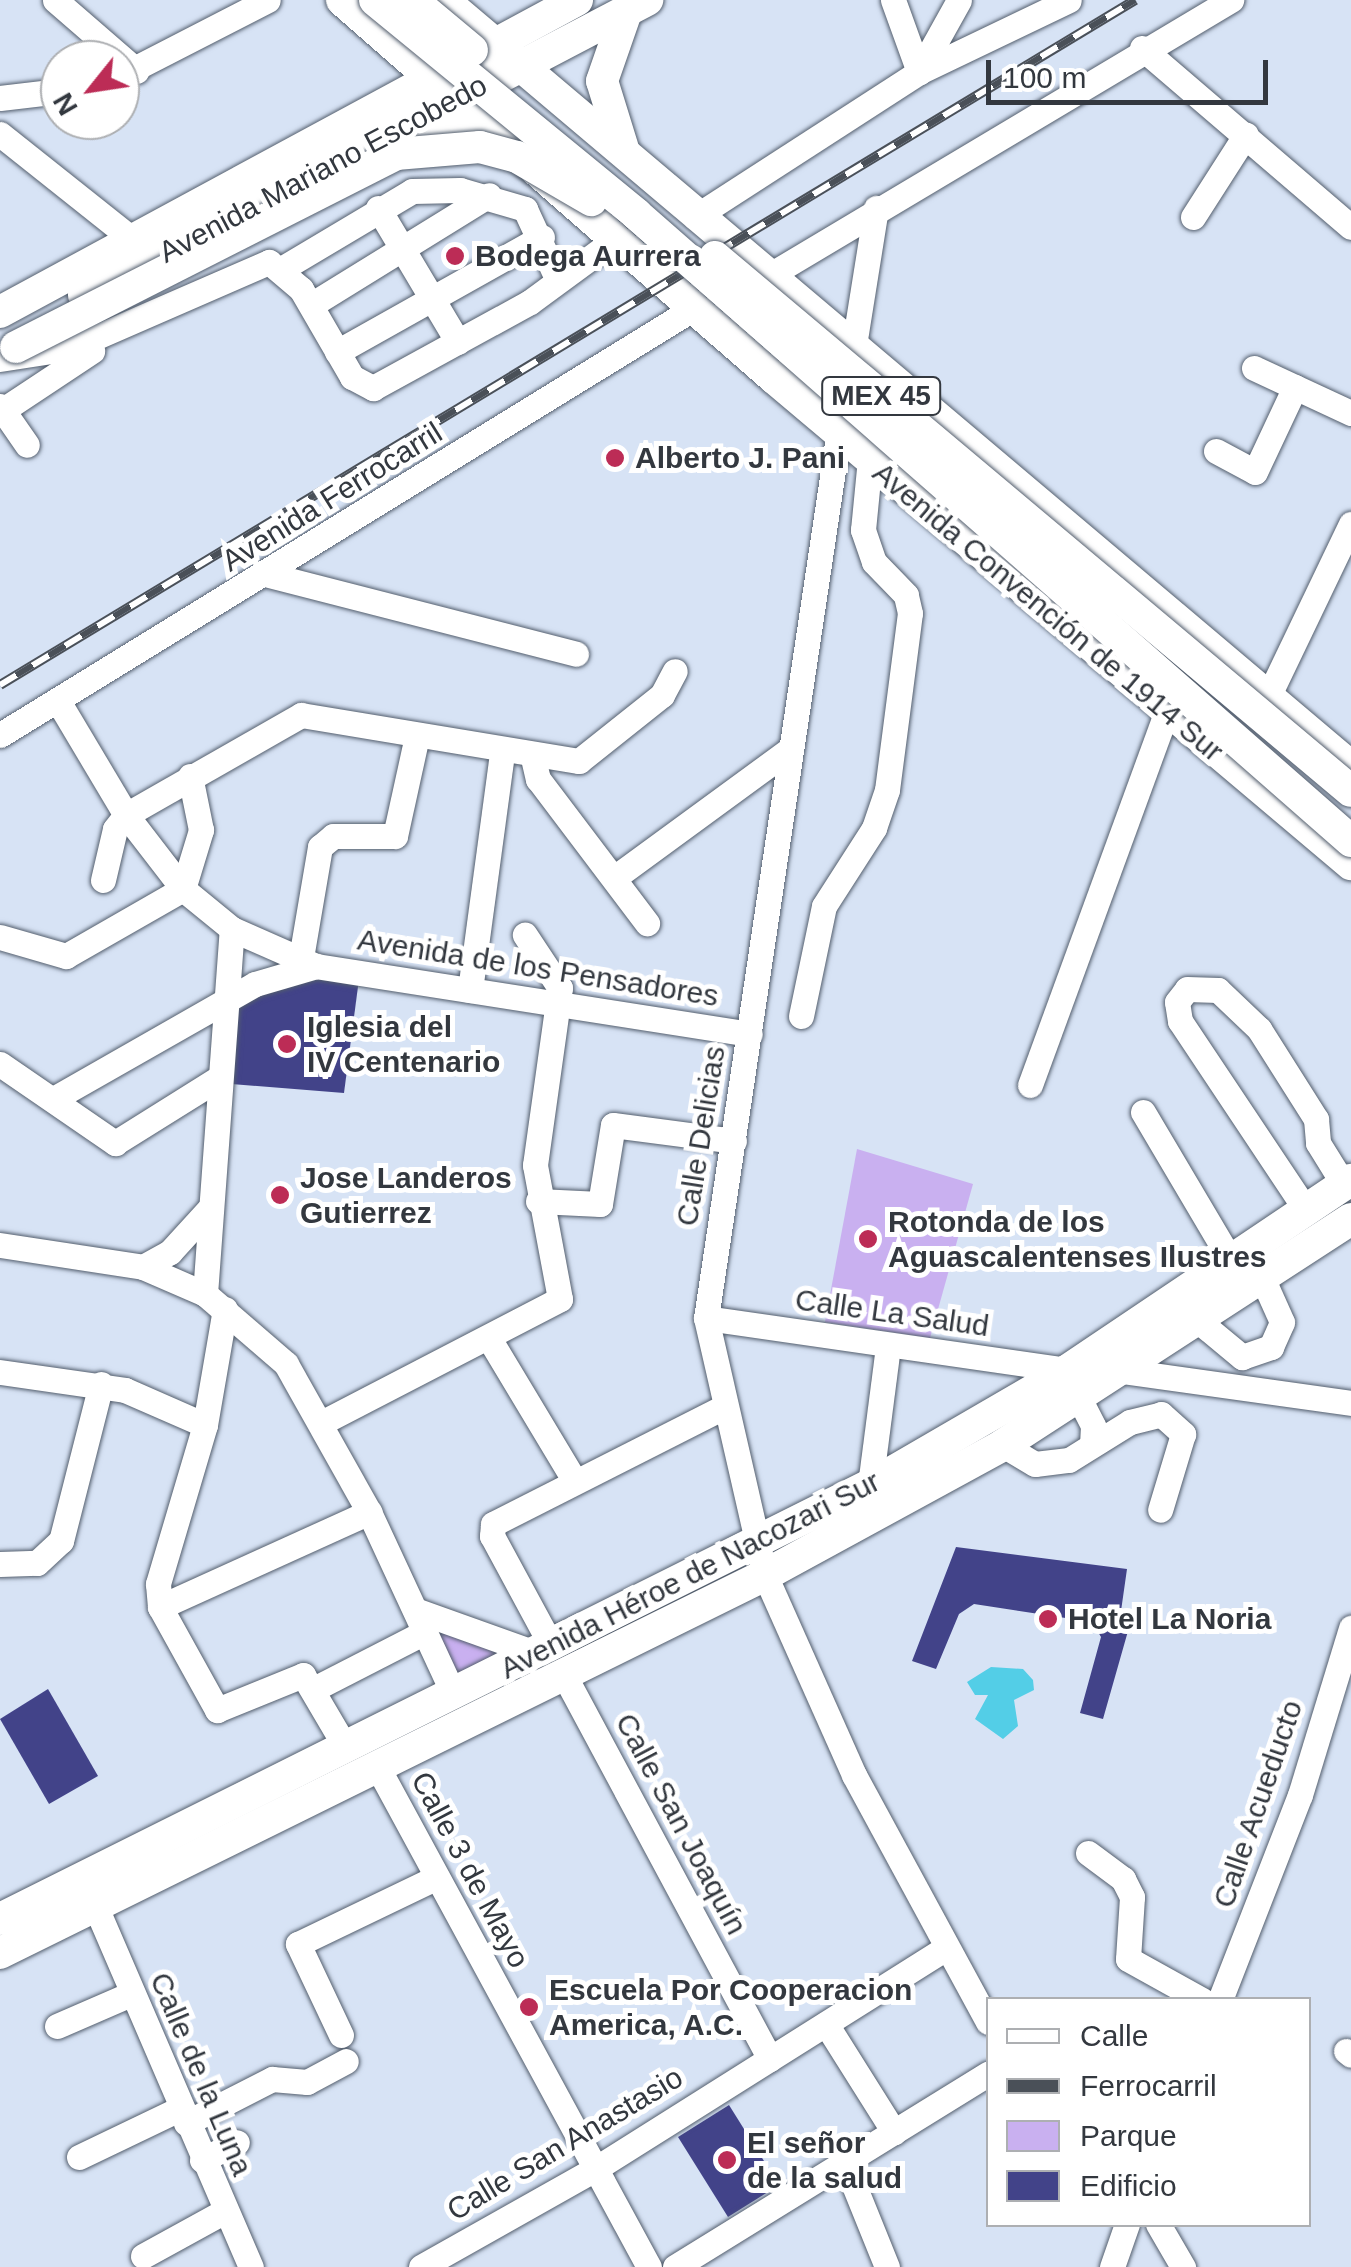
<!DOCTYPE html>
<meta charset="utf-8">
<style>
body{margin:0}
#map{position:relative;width:1351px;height:2267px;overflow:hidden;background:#d7e3f5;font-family:Arial,sans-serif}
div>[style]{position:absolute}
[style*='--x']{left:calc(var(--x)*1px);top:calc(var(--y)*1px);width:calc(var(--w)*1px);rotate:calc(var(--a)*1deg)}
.green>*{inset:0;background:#c9b0f0}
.water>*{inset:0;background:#53cee7}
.building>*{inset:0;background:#424389}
.roads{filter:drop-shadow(0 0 2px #535e6d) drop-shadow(0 0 2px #535e6d)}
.minor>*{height:25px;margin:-12.5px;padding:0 12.5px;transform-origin:12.5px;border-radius:12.5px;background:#fff}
.major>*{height:32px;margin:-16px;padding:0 16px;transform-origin:16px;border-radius:16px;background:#fff}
.rail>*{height:10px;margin-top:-5px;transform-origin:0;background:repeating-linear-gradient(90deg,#fff 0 19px,#4a5058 0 38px);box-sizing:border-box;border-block:2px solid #4a5058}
.bridges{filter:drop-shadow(0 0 2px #535e6d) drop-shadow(0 0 2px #535e6d)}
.major-bridge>*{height:32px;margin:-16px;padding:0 16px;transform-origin:16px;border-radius:16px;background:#fff}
.dots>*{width:28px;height:28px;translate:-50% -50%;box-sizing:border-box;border:5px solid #fff;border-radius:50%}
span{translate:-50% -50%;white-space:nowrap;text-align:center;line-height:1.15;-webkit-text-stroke:10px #fff;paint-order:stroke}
.shield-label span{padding:2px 8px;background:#fff;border:2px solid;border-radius:8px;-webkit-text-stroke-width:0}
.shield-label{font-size:28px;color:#33383f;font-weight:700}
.street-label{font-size:30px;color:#33383f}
.poi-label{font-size:30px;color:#33383f;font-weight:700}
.left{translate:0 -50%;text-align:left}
.legend{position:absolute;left:986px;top:1997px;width:325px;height:230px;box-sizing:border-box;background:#fff;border:2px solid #adafb2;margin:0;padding:12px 18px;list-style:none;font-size:30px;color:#33383f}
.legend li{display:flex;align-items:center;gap:20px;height:50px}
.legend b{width:50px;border:2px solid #adafb2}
.north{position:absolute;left:40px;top:40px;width:100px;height:100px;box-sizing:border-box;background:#fff;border:2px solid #adafb2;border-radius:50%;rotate:240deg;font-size:28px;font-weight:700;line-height:40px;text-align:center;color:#33383f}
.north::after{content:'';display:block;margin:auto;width:35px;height:45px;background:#bc2c56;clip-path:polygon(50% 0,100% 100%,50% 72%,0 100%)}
.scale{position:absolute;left:986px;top:60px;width:282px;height:45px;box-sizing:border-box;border:5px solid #33383f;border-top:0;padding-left:12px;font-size:30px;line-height:35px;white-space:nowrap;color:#33383f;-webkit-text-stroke:8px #fff;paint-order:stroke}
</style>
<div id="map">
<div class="green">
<i style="clip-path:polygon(857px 1149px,973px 1184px,930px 1338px,825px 1322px)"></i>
<i style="clip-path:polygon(425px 1620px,504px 1650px,454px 1679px)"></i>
</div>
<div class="water">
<i style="clip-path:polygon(991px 1667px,1023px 1669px,1033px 1680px,1034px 1690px,1014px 1700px,1018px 1726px,1003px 1739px,975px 1719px,988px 1695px,975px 1695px,967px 1682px)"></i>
</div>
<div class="building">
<i style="clip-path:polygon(325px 972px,359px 979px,344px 1093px,219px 1083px,227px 1005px)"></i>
<i style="clip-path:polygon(956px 1547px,1127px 1569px,1121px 1611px,1130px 1624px,1103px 1719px,1080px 1713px,1101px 1637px,1092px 1622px,974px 1604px,959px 1614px,936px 1669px,912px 1661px)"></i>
<i style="clip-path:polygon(48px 1689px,98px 1776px,49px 1804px,0 1719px)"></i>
<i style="clip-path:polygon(729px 2105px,779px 2185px,728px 2217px,678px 2137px)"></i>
</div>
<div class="roads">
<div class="minor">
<i style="--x:55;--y:0;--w:108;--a:40.9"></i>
<i style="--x:893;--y:0;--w:77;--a:70.1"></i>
<i style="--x:1142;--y:48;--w:275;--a:40.6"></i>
<i style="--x:919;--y:72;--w:82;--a:-60.9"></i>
<i style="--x:120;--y:76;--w:166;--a:-27.2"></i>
<i style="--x:0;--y:98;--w:60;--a:-6.7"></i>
<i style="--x:0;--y:134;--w:169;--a:38.5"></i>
<i style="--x:378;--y:208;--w:156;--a:59.2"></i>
<i style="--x:695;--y:217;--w:267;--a:-32.9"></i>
<i style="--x:919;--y:72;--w:166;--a:-25.6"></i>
<i style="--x:1193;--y:217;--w:98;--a:-57.4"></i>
<i style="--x:283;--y:268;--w:150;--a:-30.8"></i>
<i style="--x:412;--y:191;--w:48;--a:-1.2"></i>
<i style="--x:460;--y:190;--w:68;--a:16.3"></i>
<i style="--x:525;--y:209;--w:74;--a:65.2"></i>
<i style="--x:765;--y:278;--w:543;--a:-30.82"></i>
<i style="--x:311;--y:305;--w:209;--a:-31.7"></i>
<i style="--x:337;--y:352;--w:235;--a:-29.3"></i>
<i style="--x:852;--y:358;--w:152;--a:-80.9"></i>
<i style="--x:0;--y:359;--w:72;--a:-8.8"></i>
<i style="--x:71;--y:348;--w:216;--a:-23.5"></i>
<i style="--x:269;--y:262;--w:42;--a:40.2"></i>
<i style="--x:301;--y:289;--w:102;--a:59.9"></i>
<i style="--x:352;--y:377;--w:24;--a:28"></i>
<i style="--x:373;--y:388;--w:179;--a:-28.7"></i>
<i style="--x:530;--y:302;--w:108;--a:-36.3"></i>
<i style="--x:1254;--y:368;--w:107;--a:24.9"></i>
<i style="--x:0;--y:406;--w:47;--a:55.3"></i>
<i style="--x:3;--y:410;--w:107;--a:-33.5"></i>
<i style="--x:841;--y:417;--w:911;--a:98.52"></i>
<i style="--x:706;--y:1318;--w:264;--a:77.1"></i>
<i style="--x:765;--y:1575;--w:219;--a:66"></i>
<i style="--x:854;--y:1775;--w:281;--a:61.5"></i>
<i style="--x:1216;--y:451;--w:44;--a:28.3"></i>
<i style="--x:1255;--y:472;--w:94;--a:-64.8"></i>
<i style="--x:269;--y:575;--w:317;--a:14.4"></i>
<i style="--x:1268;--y:697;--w:192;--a:-64.4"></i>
<i style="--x:58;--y:701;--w:133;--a:59.2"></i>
<i style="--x:126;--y:815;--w:93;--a:52.4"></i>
<i style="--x:183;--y:889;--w:63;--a:39.2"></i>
<i style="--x:232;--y:929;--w:92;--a:23.8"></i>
<i style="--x:316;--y:966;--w:439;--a:8.9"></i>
<i style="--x:0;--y:735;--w:815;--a:-31.6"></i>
<i style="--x:533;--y:758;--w:22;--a:77"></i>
<i style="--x:538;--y:779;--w:181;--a:52.9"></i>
<i style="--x:614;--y:878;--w:218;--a:-36.2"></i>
<i style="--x:103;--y:880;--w:52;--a:-76.8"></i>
<i style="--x:115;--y:829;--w:18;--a:-52"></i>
<i style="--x:126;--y:815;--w:202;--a:-29.7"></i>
<i style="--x:301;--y:715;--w:282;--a:9.4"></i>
<i style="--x:579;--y:761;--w:106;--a:-38.5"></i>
<i style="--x:662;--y:695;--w:27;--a:-62"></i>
<i style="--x:0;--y:937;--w:69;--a:16.1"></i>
<i style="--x:66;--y:956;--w:135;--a:-29.8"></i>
<i style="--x:183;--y:889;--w:62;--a:-73"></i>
<i style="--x:201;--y:830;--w:55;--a:-101.5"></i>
<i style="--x:301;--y:958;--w:113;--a:-80.3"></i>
<i style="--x:320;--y:847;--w:17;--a:-40"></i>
<i style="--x:333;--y:836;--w:62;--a:0"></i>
<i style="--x:395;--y:836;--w:102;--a:-77.6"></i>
<i style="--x:470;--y:990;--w:239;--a:-82.3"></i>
<i style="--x:801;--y:1016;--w:112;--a:-78.2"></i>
<i style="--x:824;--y:906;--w:93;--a:-57.3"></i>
<i style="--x:874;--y:828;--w:40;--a:-71.1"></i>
<i style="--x:887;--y:790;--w:178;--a:-82.6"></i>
<i style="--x:910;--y:613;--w:18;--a:-103"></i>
<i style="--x:906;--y:595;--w:46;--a:-134.1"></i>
<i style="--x:874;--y:562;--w:34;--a:-109"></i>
<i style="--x:863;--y:530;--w:71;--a:-84.4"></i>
<i style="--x:0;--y:1064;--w:140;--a:34.5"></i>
<i style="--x:115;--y:1143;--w:119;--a:-32"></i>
<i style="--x:1030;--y:1085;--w:396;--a:-69.9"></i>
<i style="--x:55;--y:1098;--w:230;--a:-29.7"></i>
<i style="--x:255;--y:984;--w:64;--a:-16.4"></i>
<i style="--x:1143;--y:1112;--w:173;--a:59.4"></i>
<i style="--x:538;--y:1201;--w:62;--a:2.8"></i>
<i style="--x:600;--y:1204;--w:80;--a:-80.7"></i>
<i style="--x:613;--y:1125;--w:122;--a:7.5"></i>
<i style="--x:1306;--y:1210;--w:227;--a:-123.7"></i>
<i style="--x:1180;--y:1021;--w:19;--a:-99"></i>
<i style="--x:1177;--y:1002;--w:16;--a:-52"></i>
<i style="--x:1187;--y:989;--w:31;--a:2"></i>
<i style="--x:1218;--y:990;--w:57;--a:43.6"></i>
<i style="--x:1259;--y:1029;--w:107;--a:57.7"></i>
<i style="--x:1316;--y:1119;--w:24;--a:85"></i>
<i style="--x:1318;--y:1143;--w:49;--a:58.2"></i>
<i style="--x:0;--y:1245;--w:145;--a:8.7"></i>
<i style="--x:143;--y:1267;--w:68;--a:23.5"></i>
<i style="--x:205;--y:1294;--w:107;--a:40.8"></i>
<i style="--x:286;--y:1364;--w:170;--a:60.7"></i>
<i style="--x:369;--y:1512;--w:202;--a:65.1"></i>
<i style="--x:143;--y:1267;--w:31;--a:-29"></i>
<i style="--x:170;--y:1252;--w:59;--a:-47.7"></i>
<i style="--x:205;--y:1294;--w:366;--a:-85.8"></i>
<i style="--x:225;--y:1309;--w:118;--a:99.8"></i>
<i style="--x:205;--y:1425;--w:166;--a:106.5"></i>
<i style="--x:158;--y:1584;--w:23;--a:85"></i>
<i style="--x:160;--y:1607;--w:118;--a:61"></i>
<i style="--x:217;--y:1710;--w:93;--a:-22.1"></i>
<i style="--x:303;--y:1675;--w:85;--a:59.5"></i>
<i style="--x:706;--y:1318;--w:366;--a:8.2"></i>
<i style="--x:1196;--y:1319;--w:60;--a:39.6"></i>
<i style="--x:1242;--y:1357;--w:31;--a:-19"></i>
<i style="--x:1271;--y:1347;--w:27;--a:-66"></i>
<i style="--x:1282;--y:1322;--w:51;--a:-114.1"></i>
<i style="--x:490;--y:1340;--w:161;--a:59"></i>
<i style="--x:1116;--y:1370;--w:237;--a:8"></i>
<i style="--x:0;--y:1372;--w:126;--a:8.2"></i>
<i style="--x:125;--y:1390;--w:87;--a:23.6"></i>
<i style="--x:1078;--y:1396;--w:34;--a:63"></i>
<i style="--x:1093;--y:1426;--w:17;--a:93"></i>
<i style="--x:323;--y:1422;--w:267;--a:-27.4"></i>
<i style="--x:560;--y:1299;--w:136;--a:-100.6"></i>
<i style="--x:535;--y:1165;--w:179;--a:-82"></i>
<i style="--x:560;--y:988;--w:64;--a:-123.4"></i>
<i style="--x:1003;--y:1445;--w:37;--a:31"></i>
<i style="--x:1035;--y:1464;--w:34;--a:-7"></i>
<i style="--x:1069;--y:1460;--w:72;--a:-31.9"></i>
<i style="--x:1130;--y:1422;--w:32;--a:-14"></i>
<i style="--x:1161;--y:1414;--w:30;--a:42"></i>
<i style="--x:1183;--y:1434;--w:79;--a:106.8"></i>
<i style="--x:870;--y:1485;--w:139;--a:-82.6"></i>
<i style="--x:0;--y:1564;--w:37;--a:-2"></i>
<i style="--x:37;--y:1563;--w:33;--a:-43"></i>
<i style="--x:61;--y:1541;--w:162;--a:-75.7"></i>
<i style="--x:160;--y:1607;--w:230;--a:-24.4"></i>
<i style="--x:415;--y:1610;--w:127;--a:19.7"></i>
<i style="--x:551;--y:1645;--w:124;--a:-118.4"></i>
<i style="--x:492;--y:1536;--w:12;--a:-85"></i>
<i style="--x:493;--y:1524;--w:257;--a:-26.9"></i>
<i style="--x:563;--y:1673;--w:438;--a:61.8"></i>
<i style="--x:314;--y:1689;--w:125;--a:-27.2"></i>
<i style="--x:377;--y:1766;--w:570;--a:61.5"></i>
<i style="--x:1088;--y:1853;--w:44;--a:36.6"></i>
<i style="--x:1123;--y:1879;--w:20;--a:63"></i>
<i style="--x:1132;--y:1897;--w:62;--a:93.7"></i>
<i style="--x:1128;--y:1959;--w:85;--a:29"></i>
<i style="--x:95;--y:1905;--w:394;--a:66.7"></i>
<i style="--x:1220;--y:2000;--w:220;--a:-68.7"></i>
<i style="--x:1300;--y:1795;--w:175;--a:-73"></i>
<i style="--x:826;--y:2024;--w:128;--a:57.8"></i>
<i style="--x:57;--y:2026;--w:81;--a:-23.4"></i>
<i style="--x:341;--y:2035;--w:101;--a:-115.3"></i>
<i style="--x:298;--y:1944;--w:154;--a:-25.7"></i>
<i style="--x:1346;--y:2051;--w:6;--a:39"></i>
<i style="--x:186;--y:2123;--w:97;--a:-27.1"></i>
<i style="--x:272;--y:2079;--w:35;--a:5"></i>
<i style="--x:307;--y:2082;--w:44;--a:-28.3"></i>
<i style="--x:79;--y:2157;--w:111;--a:-25.6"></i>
<i style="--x:202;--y:2160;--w:39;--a:-27"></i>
<i style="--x:845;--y:2163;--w:112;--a:68"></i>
<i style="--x:1158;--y:2224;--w:50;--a:59.8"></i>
<i style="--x:143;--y:2256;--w:94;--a:-28.8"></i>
<i style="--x:421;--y:2267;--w:200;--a:-29.4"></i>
<i style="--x:595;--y:2169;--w:413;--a:-32.2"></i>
<i style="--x:675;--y:2267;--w:368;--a:-31.7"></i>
<i style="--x:1112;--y:2267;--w:46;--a:-70.8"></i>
</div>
<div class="major">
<i style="--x:342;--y:0;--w:573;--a:41.18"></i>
<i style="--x:773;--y:377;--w:756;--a:40.12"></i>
<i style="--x:443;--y:0;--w:1189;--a:40.19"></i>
<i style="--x:392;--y:140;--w:75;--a:-6.1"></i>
<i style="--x:467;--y:132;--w:36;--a:10"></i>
<i style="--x:624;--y:152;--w:74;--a:-107.2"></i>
<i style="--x:602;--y:81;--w:73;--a:-70.8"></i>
<i style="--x:84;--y:295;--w:636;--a:-27.65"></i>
<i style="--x:0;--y:312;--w:656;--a:-28.4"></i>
<i style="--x:0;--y:1919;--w:972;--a:-26.51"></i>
<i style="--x:870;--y:1485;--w:229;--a:-30.1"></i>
<i style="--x:1068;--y:1370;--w:341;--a:-33.9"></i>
<i style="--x:0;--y:1953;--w:853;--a:-26.29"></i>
<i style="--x:765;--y:1575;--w:271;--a:-28.6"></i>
<i style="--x:1003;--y:1445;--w:415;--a:-33"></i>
</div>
</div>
<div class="rail">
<i style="--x:0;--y:685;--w:1326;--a:-31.11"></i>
</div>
<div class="bridges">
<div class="major-bridge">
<i style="--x:375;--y:0;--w:338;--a:39.3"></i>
<i style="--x:636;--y:214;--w:951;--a:41.25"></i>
<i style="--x:412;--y:0;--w:78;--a:39.8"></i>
<i style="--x:715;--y:257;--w:830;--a:40.02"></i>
<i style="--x:16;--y:347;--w:426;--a:-26.9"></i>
<i style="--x:396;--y:154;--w:84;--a:-4.8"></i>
<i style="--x:480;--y:147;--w:38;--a:15"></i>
<i style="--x:517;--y:157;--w:86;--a:30.2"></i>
</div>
</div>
<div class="dots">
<i style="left:455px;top:256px;background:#bc2c56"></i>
<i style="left:615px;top:458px;background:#bc2c56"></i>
<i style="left:287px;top:1044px;background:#bc2c56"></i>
<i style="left:280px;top:1195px;background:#bc2c56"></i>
<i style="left:868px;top:1239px;background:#bc2c56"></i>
<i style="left:1048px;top:1619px;background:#bc2c56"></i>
<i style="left:529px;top:2007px;background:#bc2c56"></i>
<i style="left:727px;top:2160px;background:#bc2c56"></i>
</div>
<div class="shield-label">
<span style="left:881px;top:396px">MEX 45</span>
</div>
<div class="street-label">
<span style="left:323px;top:169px;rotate:-28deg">Avenida Mariano Escobedo</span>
<span style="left:332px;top:497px;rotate:-32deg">Avenida Ferrocarril</span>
<span style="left:1048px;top:612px;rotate:40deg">Avenida Convención de 1914 Sur</span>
<span style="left:538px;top:968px;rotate:9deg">Avenida de los Pensadores</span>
<span style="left:701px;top:1136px;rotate:-81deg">Calle Delicias</span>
<span style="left:892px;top:1313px;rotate:8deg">Calle La Salud</span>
<span style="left:690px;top:1575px;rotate:-27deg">Avenida Héroe de Nacozari Sur</span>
<span style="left:1258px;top:1804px;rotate:-71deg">Calle Acueducto</span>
<span style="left:681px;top:1824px;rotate:62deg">Calle San Joaquín</span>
<span style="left:470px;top:1870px;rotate:62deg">Calle 3 de Mayo</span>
<span style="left:201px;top:2074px;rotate:67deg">Calle de la Luna</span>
<span style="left:565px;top:2144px;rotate:-31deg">Calle San Anastasio</span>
</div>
<div class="poi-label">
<span class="left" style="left:475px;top:256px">Bodega Aurrera</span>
<span class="left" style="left:635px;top:458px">Alberto J. Pani</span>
<span class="left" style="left:307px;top:1044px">Iglesia del<br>IV Centenario</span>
<span class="left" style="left:300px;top:1195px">Jose Landeros<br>Gutierrez</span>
<span class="left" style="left:888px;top:1239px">Rotonda de los<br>Aguascalentenses Ilustres</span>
<span class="left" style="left:1068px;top:1619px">Hotel La Noria</span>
<span class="left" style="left:549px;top:2007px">Escuela Por Cooperacion<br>America, A.C.</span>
<span class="left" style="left:747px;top:2160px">El señor<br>de la salud</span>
</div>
<ul class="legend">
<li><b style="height:12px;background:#fff"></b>Calle</li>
<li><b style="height:12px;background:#4a5058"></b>Ferrocarril</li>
<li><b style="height:28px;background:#c9b0f0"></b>Parque</li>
<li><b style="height:28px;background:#424389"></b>Edificio</li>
</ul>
<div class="north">N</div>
<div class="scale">100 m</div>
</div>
